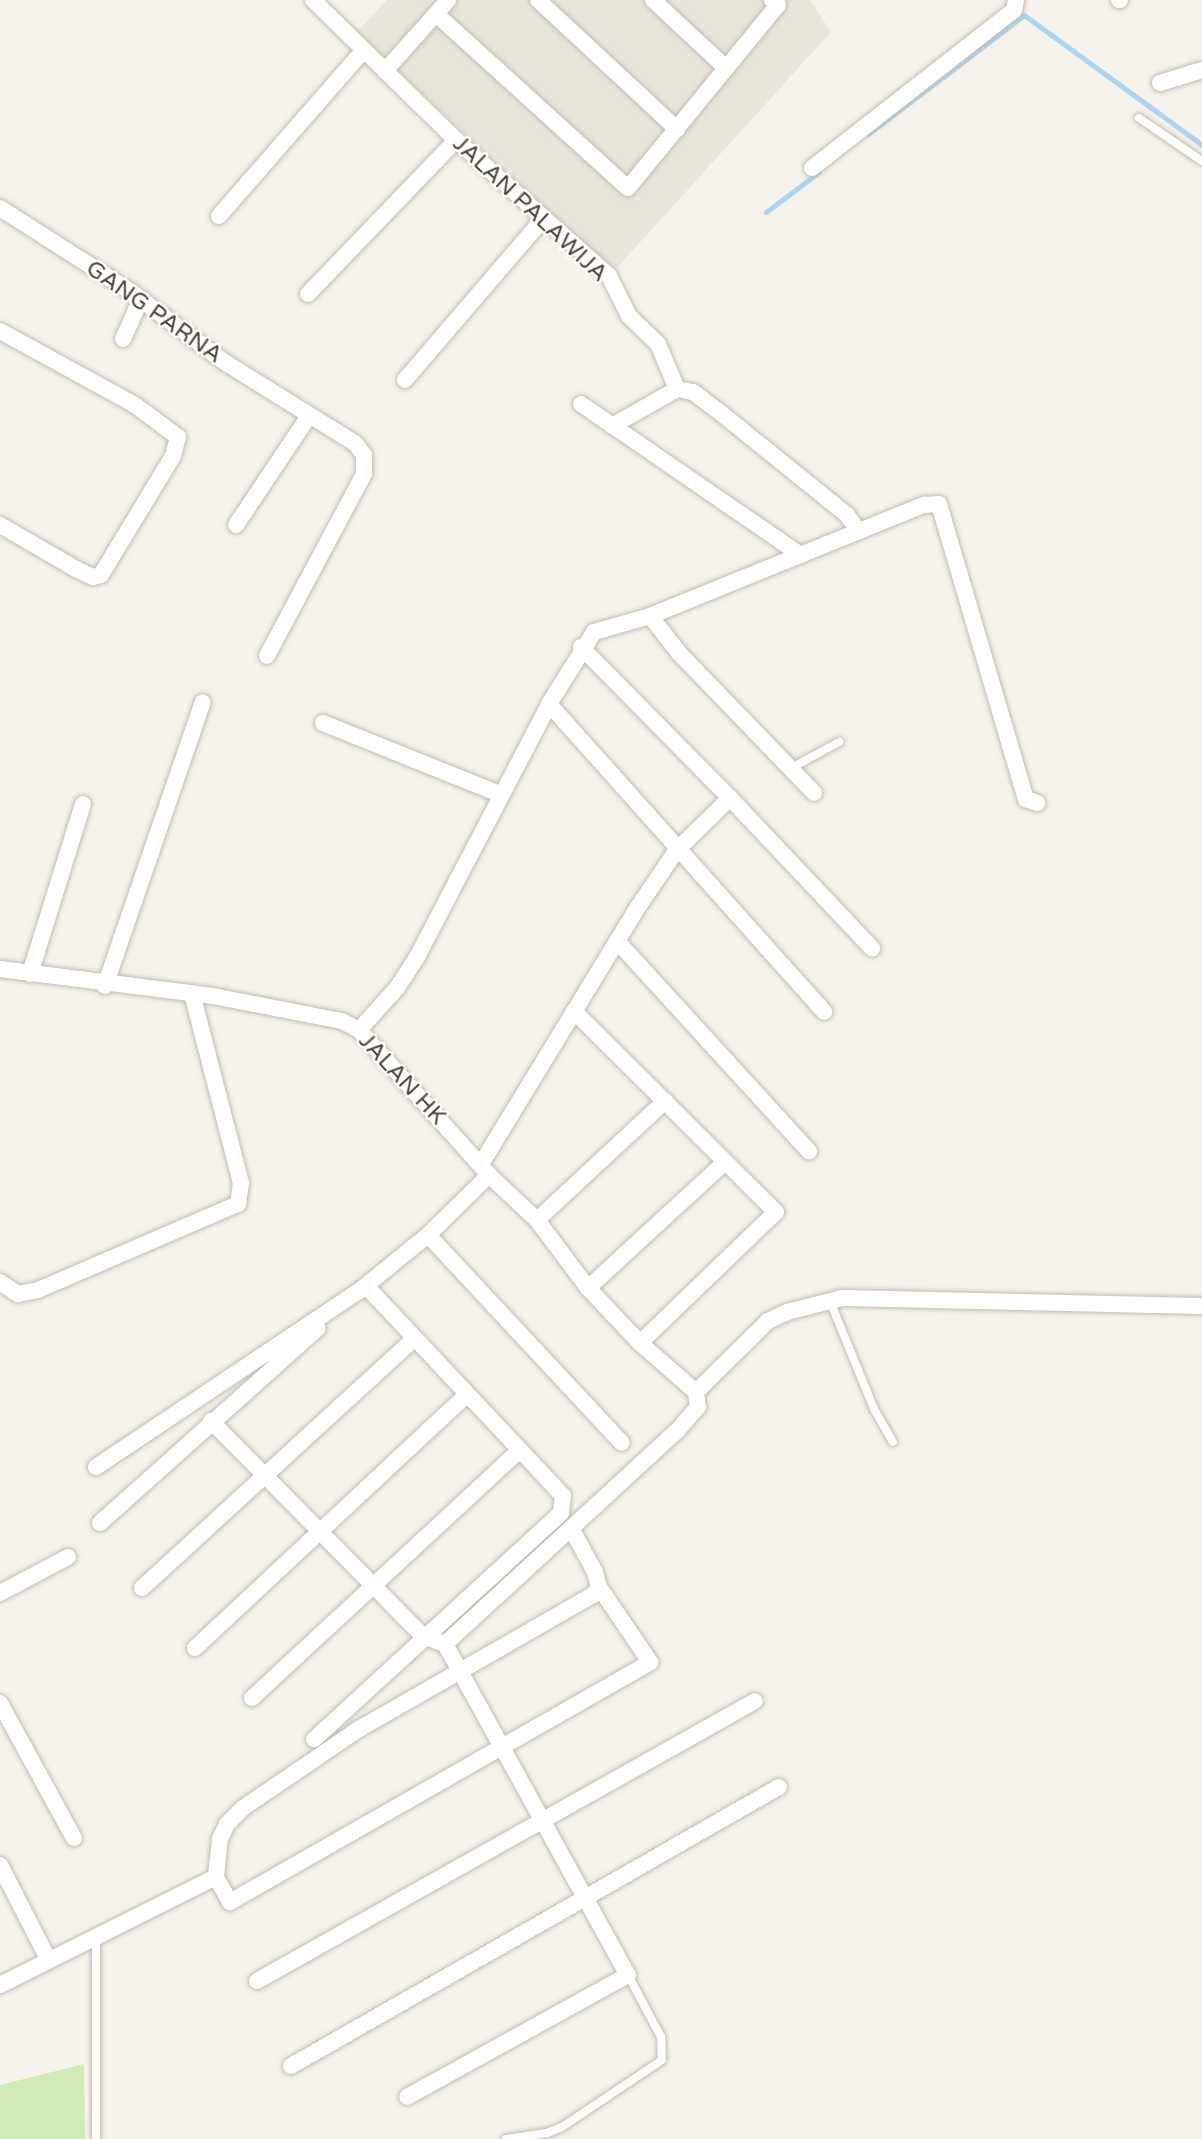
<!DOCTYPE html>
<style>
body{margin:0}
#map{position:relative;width:1202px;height:2139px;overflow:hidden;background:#f6f3ec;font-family:"Varela Round",sans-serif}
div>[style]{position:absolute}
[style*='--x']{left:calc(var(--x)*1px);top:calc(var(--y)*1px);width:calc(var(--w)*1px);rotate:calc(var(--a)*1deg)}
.residential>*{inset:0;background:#eae5da}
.green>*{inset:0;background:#d2eab5}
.stream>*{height:5px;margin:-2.5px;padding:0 2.5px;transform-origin:2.5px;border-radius:2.5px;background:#a9d4f2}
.roads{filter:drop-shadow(0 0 2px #c2bbae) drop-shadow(0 0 2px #c2bbae)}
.service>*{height:8px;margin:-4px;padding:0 4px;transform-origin:4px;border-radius:4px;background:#fff}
.minor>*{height:16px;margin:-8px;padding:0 8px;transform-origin:8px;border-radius:8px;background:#fff}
span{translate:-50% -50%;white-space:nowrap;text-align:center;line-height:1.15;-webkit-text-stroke:5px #fff;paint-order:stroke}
.street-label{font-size:23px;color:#4b4439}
</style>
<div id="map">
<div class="residential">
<i style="clip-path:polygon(387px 0,810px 0,831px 32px,614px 271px,356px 33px)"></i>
</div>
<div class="green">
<i style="clip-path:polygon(84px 2064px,85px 2139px,0 2139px,0 2085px)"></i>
</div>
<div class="stream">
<i style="--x:868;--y:134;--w:196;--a:-37.3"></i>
<i style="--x:1024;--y:15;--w:220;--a:36.1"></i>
<i style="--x:766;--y:212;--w:66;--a:-37"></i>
</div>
<div class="roads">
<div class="service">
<i style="--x:1139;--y:118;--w:76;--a:34.3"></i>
<i style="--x:791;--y:768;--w:55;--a:-28.4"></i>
<i style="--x:830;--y:1301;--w:117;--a:67.8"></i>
<i style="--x:874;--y:1409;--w:38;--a:60"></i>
<i style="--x:96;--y:1935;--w:204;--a:90"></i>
<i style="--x:506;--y:2139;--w:41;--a:-8.3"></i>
<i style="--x:547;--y:2133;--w:16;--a:-22"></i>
<i style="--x:562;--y:2127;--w:120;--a:-33.8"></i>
<i style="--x:662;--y:2060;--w:23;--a:-92"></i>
<i style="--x:661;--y:2037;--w:70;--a:-118"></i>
</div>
<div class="minor">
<i style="--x:313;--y:0;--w:200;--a:44.4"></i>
<i style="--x:456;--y:140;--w:205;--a:41.6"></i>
<i style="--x:609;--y:276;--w:45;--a:63.4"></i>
<i style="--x:629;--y:316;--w:40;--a:44"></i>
<i style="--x:658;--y:344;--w:49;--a:67.1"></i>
<i style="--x:677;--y:389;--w:16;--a:11"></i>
<i style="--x:693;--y:392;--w:36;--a:37"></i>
<i style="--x:722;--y:414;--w:161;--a:38.9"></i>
<i style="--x:847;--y:515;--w:19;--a:54"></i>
<i style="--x:538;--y:0;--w:190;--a:42.9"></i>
<i style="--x:653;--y:0;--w:100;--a:43"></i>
<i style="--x:1119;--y:0;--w:1;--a:0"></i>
<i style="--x:436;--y:14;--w:259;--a:42.2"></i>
<i style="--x:628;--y:188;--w:237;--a:-50.7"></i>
<i style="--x:778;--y:5;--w:8;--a:-140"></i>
<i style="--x:385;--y:71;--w:95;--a:-48.4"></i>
<i style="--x:1160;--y:83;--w:44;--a:-17.2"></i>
<i style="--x:812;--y:168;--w:256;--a:-38"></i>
<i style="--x:1014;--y:10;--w:10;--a:-79"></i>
<i style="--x:0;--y:208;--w:154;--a:32.6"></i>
<i style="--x:130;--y:291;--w:120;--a:36.9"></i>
<i style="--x:226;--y:363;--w:153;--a:31.9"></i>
<i style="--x:356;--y:444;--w:14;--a:54"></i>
<i style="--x:364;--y:455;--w:19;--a:90"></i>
<i style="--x:364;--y:474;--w:206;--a:118.1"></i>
<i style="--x:219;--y:216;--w:220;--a:-48.9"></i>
<i style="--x:308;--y:294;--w:214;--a:-46.1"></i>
<i style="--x:0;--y:331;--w:154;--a:28.7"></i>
<i style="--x:135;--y:405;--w:54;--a:36.7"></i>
<i style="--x:178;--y:437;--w:20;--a:105"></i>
<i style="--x:173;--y:456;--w:139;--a:121.2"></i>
<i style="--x:101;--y:575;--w:8;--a:166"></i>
<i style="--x:93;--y:577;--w:19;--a:-155"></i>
<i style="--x:76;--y:569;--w:88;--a:-149.9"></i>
<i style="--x:123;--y:339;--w:44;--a:-65.8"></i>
<i style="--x:405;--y:380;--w:211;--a:-49.4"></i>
<i style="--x:581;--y:404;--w:267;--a:34.5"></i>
<i style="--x:612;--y:426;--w:75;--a:-29.6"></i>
<i style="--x:236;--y:525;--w:131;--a:-56.2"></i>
<i style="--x:650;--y:616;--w:296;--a:-22.1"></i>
<i style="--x:924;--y:505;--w:15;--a:-4"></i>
<i style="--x:939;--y:504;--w:308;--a:73.6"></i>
<i style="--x:1026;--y:799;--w:12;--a:20"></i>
<i style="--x:581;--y:647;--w:212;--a:45.4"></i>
<i style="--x:549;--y:704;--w:413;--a:48.2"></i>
<i style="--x:323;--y:723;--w:191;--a:21.9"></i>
<i style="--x:617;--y:941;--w:285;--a:47.6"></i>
<i style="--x:0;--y:969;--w:215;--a:7.2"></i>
<i style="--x:213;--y:996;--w:131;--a:11"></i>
<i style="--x:342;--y:1021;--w:19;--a:28"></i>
<i style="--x:359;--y:1030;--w:195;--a:48.1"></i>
<i style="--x:489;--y:1175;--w:66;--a:43.2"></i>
<i style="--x:537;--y:1220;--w:85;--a:53.1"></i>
<i style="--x:588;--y:1288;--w:76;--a:46.6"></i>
<i style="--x:640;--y:1343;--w:74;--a:41.2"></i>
<i style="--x:30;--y:974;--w:178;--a:-72.7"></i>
<i style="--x:105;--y:986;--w:300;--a:-71"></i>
<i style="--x:574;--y:1011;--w:285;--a:44.9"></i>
<i style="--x:776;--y:1212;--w:189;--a:136.1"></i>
<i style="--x:359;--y:1030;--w:57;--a:-47.9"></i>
<i style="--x:397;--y:988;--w:37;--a:-57"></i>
<i style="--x:417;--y:957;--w:285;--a:-62.4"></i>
<i style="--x:549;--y:704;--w:85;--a:-58"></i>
<i style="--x:594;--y:632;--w:58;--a:-15.9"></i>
<i style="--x:650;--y:616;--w:48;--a:51.7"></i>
<i style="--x:680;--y:654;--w:193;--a:46"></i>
<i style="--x:481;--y:1164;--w:301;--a:-58.6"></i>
<i style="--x:638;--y:907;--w:68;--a:-55.8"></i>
<i style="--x:676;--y:851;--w:76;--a:-44.5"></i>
<i style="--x:730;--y:798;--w:207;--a:46.6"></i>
<i style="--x:537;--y:1220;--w:175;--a:-42.9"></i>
<i style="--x:428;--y:1235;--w:284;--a:47"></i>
<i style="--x:0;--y:1282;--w:22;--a:34"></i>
<i style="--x:18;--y:1294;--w:20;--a:-11"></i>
<i style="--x:38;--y:1290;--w:218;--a:-23.3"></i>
<i style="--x:238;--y:1204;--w:21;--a:-82"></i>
<i style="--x:241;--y:1183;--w:195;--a:-104.5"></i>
<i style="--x:588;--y:1288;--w:185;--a:-42.6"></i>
<i style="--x:358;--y:1292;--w:90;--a:-39.2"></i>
<i style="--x:428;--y:1235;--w:86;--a:-44.5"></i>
<i style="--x:211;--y:1421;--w:302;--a:45.4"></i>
<i style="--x:423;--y:1636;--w:23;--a:20"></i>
<i style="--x:445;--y:1644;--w:378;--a:61.1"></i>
<i style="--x:628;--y:1975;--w:252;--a:151.1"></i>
<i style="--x:96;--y:1467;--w:325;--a:-33.8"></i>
<i style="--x:366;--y:1286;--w:288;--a:46.8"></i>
<i style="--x:563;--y:1496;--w:17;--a:97"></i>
<i style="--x:561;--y:1513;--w:335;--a:137.5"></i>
<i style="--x:100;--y:1523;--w:292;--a:-41.8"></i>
<i style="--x:142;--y:1588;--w:370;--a:-42.5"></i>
<i style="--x:0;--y:1593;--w:77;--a:-27.9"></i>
<i style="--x:445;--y:1644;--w:315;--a:-42.6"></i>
<i style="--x:677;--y:1431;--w:32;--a:-49"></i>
<i style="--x:698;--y:1407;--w:15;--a:-98"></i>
<i style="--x:696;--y:1392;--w:101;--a:-44.6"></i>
<i style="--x:768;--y:1321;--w:21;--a:-25"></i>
<i style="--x:787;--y:1312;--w:57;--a:-14.3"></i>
<i style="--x:842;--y:1298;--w:360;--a:1.3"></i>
<i style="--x:195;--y:1648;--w:372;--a:-43"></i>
<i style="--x:252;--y:1698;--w:365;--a:-42.8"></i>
<i style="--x:0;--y:1703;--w:154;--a:61.3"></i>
<i style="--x:0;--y:1865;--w:106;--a:62.9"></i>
<i style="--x:216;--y:1877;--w:29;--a:61"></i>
<i style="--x:230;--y:1902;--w:484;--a:-29.7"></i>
<i style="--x:650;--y:1662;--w:91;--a:-124.2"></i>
<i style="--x:257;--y:1981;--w:571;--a:-29.35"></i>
<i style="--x:0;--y:1985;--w:241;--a:-26.6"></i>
<i style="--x:216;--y:1877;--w:38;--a:-84"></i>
<i style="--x:220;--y:1839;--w:17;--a:-65"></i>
<i style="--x:227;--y:1824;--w:23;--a:-45"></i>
<i style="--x:243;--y:1808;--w:140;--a:-34.3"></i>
<i style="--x:359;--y:1729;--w:270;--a:-29.8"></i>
<i style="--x:593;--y:1595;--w:10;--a:-53"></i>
<i style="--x:599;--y:1587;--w:16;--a:-105"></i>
<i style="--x:595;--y:1572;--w:50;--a:-118.6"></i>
<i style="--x:291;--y:2066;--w:562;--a:-29.76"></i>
</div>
</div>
<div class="street-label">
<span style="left:530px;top:209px;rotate:43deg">JALAN PALAWIJA</span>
<span style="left:154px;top:312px;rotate:35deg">GANG PARNA</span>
<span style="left:402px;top:1079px;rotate:47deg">JALAN HK</span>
</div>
</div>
